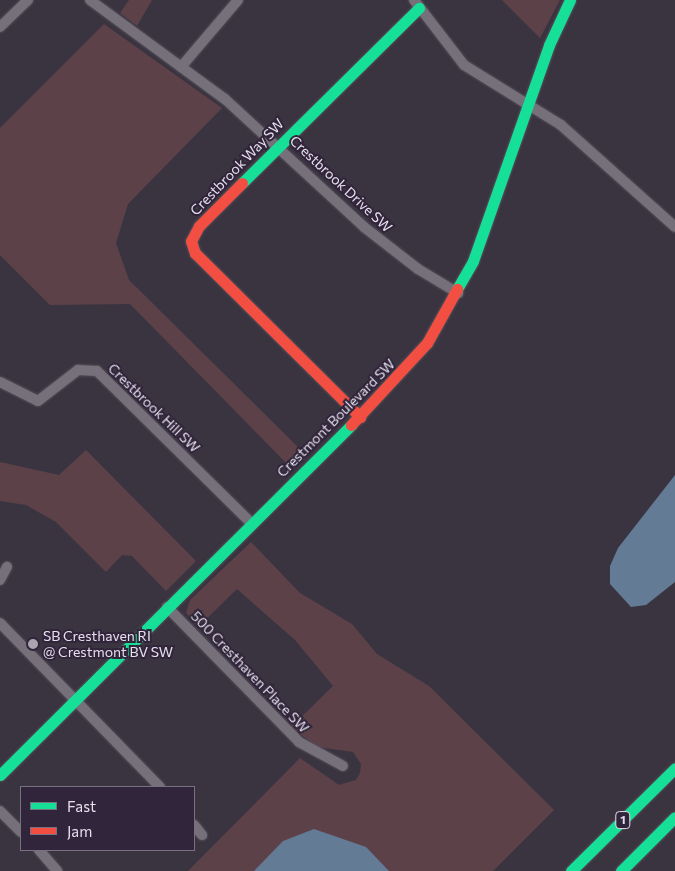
<!DOCTYPE html>
<style>
body{margin:0}
#map{position:relative;width:675px;height:871px;overflow:hidden;background:#3a3440;font-family:Commissioner,sans-serif}
div>[style]{position:absolute}
[style*='--x']{left:calc(var(--x)*1px);top:calc(var(--y)*1px);width:calc(var(--w)*1px);rotate:calc(var(--a)*1deg)}
.green>*{inset:0;background:#5c4149}
.water>*{inset:0;background:#637b95}
.roads{filter:drop-shadow(0 0 1px #55505b) drop-shadow(0 0 1px #55505b)}
.street>*{height:10px;margin:-5px;padding:0 5px;transform-origin:5px;border-radius:5px;background:#75707a}
.fast>*{height:11px;margin:-5.5px;padding:0 5.5px;transform-origin:5.5px;border-radius:5.5px;background:#16e098}
.jam>*{height:11px;margin:-5.5px;padding:0 5.5px;transform-origin:5.5px;border-radius:5.5px;background:#f24e42}
.dots>*{width:14px;height:14px;translate:-50% -50%;box-sizing:border-box;border:2px solid #30253a;border-radius:50%}
span{translate:-50% -50%;white-space:nowrap;text-align:center;line-height:1.15;-webkit-text-stroke:4px #30253a;paint-order:stroke}
.shield-label span{padding:1px 4px;background:#30253a;border:1px solid;border-radius:4px;-webkit-text-stroke-width:0}
.shield-label{font-size:12px;color:#e6e0ee;font-weight:700}
.street-label{font-size:14px;color:#e6e0ee}
.poi-label{font-size:14px;color:#e6e0ee}
.left{translate:0 -50%;text-align:left}
.legend{position:absolute;left:20px;top:786px;width:175px;height:65px;box-sizing:border-box;background:#30253a;border:1px solid #797082;margin:0;padding:6px 9px;list-style:none;font-size:15px;color:#e6e0ee}
.legend li{display:flex;align-items:center;gap:10px;height:25px}
.legend b{width:25px;border:1px solid #797082}
</style>
<div id="map">
<div class="green">
<i style="clip-path:polygon(129px 0,152px 0,137px 26px,120px 13px)"></i>
<i style="clip-path:polygon(502px 0,560px 0,540px 38px)"></i>
<i style="clip-path:polygon(104px 24px,222px 108px,128px 204px,116px 243px,129px 280px,304px 453px,290px 467px,130px 304px,50px 305px,0 255px,0 128px)"></i>
<i style="clip-path:polygon(86px 450px,196px 561px,166px 591px,132px 556px,122px 555px,106px 572px,56px 522px,26px 505px,0 501px,0 462px,59px 475px)"></i>
<i style="clip-path:polygon(251px 542px,300px 593px,352px 624px,377px 654px,429px 686px,554px 810px,493px 871px,188px 871px,300px 758px,339px 785px,356px 780px,360px 773px,361px 764px,353px 752px,317px 747px,291px 727px,333px 686px,295px 640px,237px 589px,198px 627px,186px 613px,190px 600px)"></i>
</div>
<div class="water">
<i style="clip-path:polygon(675px 475px,675px 582px,646px 605px,631px 607px,610px 584px,610px 566px,618px 548px)"></i>
<i style="clip-path:polygon(314px 829px,366px 847px,389px 871px,254px 871px,283px 841px)"></i>
</div>
<div class="roads">
<div class="street">
<i style="--x:90;--y:0;--w:167;--a:36.3"></i>
<i style="--x:225;--y:99;--w:189;--a:42.6"></i>
<i style="--x:364;--y:227;--w:68;--a:37.9"></i>
<i style="--x:418;--y:269;--w:47;--a:31"></i>
<i style="--x:414;--y:0;--w:82;--a:52.4"></i>
<i style="--x:464;--y:65;--w:114;--a:31.7"></i>
<i style="--x:561;--y:125;--w:153;--a:41.8"></i>
<i style="--x:0;--y:27;--w:39;--a:-44"></i>
<i style="--x:181;--y:67;--w:88;--a:-49.6"></i>
<i style="--x:0;--y:382;--w:42;--a:26.6"></i>
<i style="--x:38;--y:401;--w:51;--a:-37.8"></i>
<i style="--x:78;--y:370;--w:19;--a:3"></i>
<i style="--x:97;--y:371;--w:216;--a:44.6"></i>
<i style="--x:0;--y:580;--w:15;--a:-62"></i>
<i style="--x:167;--y:607;--w:189;--a:45.6"></i>
<i style="--x:299;--y:742;--w:50;--a:28.6"></i>
<i style="--x:0;--y:623;--w:229;--a:45.7"></i>
<i style="--x:0;--y:811;--w:30;--a:45"></i>
<i style="--x:194;--y:825;--w:13;--a:51"></i>
<i style="--x:39;--y:850;--w:28;--a:49"></i>
</div>
<div class="fast">
<i style="--x:242;--y:183;--w:249;--a:-44.7"></i>
<i style="--x:457;--y:289;--w:32;--a:-60"></i>
<i style="--x:473;--y:261;--w:229;--a:-70.6"></i>
<i style="--x:549;--y:45;--w:50;--a:-65"></i>
<i style="--x:0;--y:775;--w:496;--a:-44.9"></i>
<i style="--x:571;--y:871;--w:146;--a:-44.7"></i>
<i style="--x:621;--y:871;--w:76;--a:-45"></i>
</div>
<div class="jam">
<i style="--x:242;--y:183;--w:61;--a:135"></i>
<i style="--x:199;--y:226;--w:17;--a:118"></i>
<i style="--x:191;--y:241;--w:13;--a:72"></i>
<i style="--x:195;--y:253;--w:233;--a:44.8"></i>
<i style="--x:351;--y:425;--w:112;--a:-47.2"></i>
<i style="--x:427;--y:343;--w:62;--a:-60.9"></i>
</div>
</div>
<div class="dots">
<i style="left:33px;top:644px;background:#aaa4b1"></i>
</div>
<div class="shield-label">
<span style="left:623px;top:820px">1</span>
</div>
<div class="street-label">
<span style="left:237px;top:167px;rotate:-46deg">Crestbrook Way SW</span>
<span style="left:341px;top:184px;rotate:43deg">Crestbrook Drive SW</span>
<span style="left:154px;top:408px;rotate:44deg">Crestbrook Hill SW</span>
<span style="left:336px;top:418px;rotate:-45deg">Crestmont Boulevard SW</span>
<span style="left:250px;top:672px;rotate:46deg">500 Cresthaven Place SW</span>
</div>
<div class="poi-label">
<span class="left" style="left:43px;top:644px">SB Cresthaven RI<br>@ Crestmont BV SW</span>
</div>
<ul class="legend">
<li><b style="height:6px;background:#16e098"></b>Fast</li>
<li><b style="height:6px;background:#f24e42"></b>Jam</li>
</ul>
</div>
